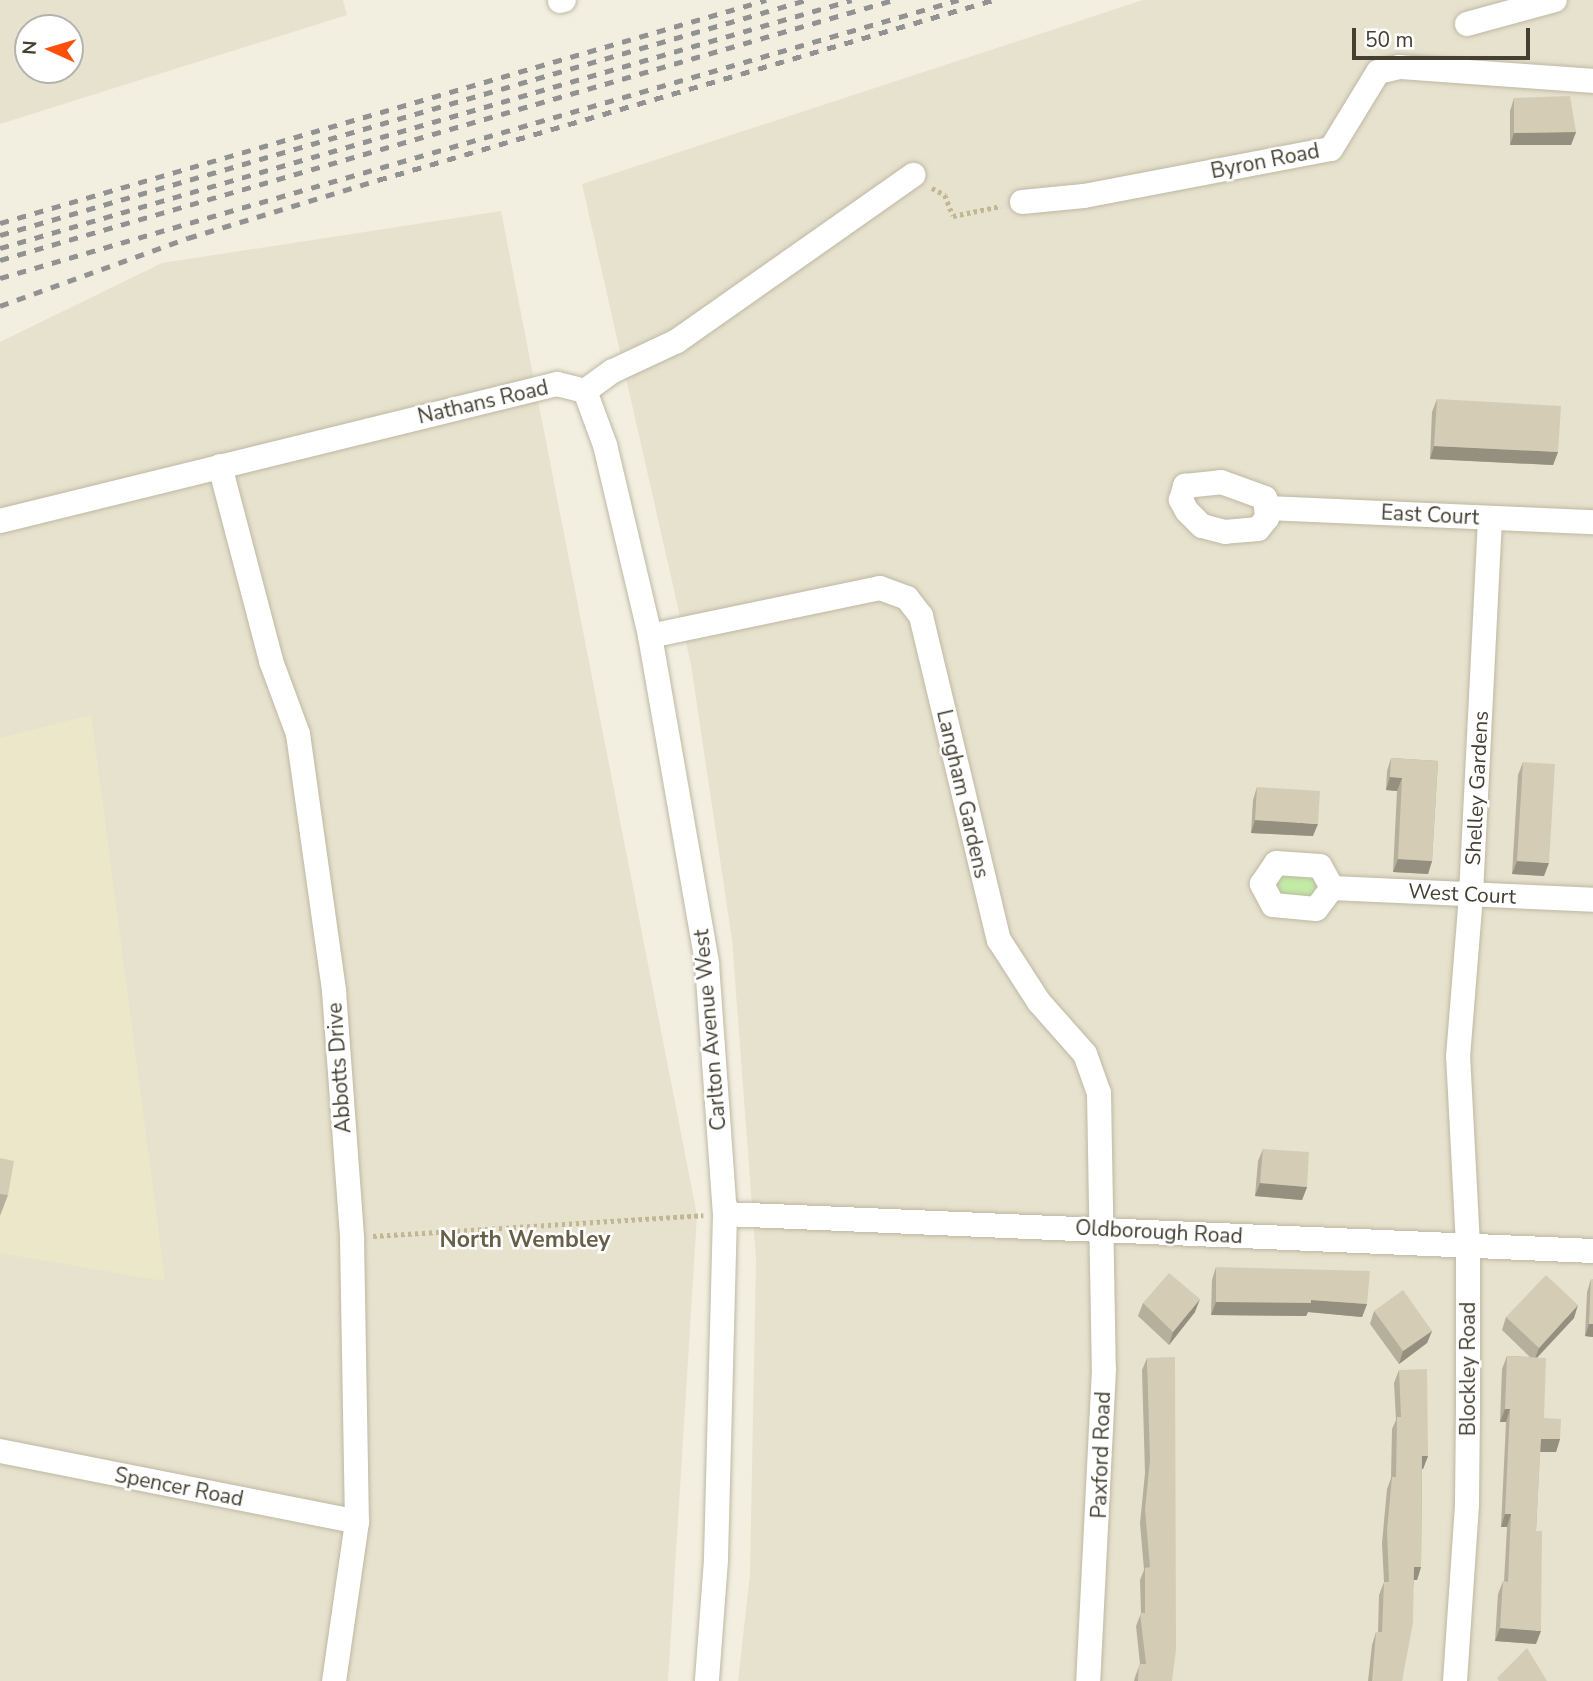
<!DOCTYPE html>
<style>
body{margin:0}
#map{position:relative;width:1593px;height:1681px;overflow:hidden;background:#f2efe1;font-family:"Nunito Sans",sans-serif}
div>[style]{position:absolute}
[style*='--x']{left:calc(var(--x)*1px);top:calc(var(--y)*1px);width:calc(var(--w)*1px);rotate:calc(var(--a)*1deg)}
.residential>*{inset:0;background:#e7e2ce}
.education>*{inset:0;background:#ede7c9}
.green>*{inset:0;background:#c2eba5}
.path>*{height:4.5px;margin-top:-2.25px;transform-origin:0;background:repeating-linear-gradient(90deg,#c1b793 0 3.5px,transparent 0 7px)}
.roads{filter:drop-shadow(0 0 2px #beb8a3) drop-shadow(0 0 2px #beb8a3)}
.minor>*{height:24px;margin:-12px;padding:0 12px;transform-origin:12px;border-radius:12px;background:#fff}
.rail>*{height:5px;margin-top:-2.5px;transform-origin:0;background:repeating-linear-gradient(90deg,#929292 0 9px,transparent 0 18px)}
.wall>*{inset:0;background:#b6af9c}
.shaded-wall>*{inset:0;background:#948f7f}
.building>*{inset:0;background:#d4ccb5}
span{translate:-50% -50%;white-space:nowrap;text-align:center;line-height:1.15;-webkit-text-stroke:5px #fff;paint-order:stroke}
.street-label{font-size:21px;color:#443f31}
.neighbourhood-label{font-size:23px;color:#675f48;font-weight:700}
.north{position:absolute;left:14px;top:14px;width:70px;height:70px;box-sizing:border-box;background:#fff;border:2px solid #b4b2ad;border-radius:50%;rotate:274deg;font-size:19px;font-weight:700;line-height:28px;text-align:center;color:#443f31}
.north::after{content:'';display:block;margin:auto;width:24px;height:32px;background:#ff4f0b;clip-path:polygon(50% 0,100% 100%,50% 72%,0 100%)}
.scale{position:absolute;left:1352px;top:28px;width:178px;height:32px;box-sizing:border-box;border:4px solid #443f31;border-top:0;padding-left:9px;font-size:21px;line-height:24px;white-space:nowrap;color:#443f31;-webkit-text-stroke:5px #fff;paint-order:stroke}
</style>
<div id="map">
<div class="residential">
<i style="clip-path:polygon(evenodd,0 0,343px 0,347px 15px,0 124px,0 0,70px 28px,70px 70px,28px 70px,28px 28px,70px 28px)"></i>
<i style="clip-path:polygon(1143px 0,1593px 0,1593px 1681px,738px 1681px,750px 1574px,756px 1259px,732px 940px,691px 665px,582px 184px)"></i>
<i style="clip-path:polygon(501px 211px,697px 1215px,668px 1681px,0 1681px,0 342px,162px 263px)"></i>
</div>
<div class="education">
<i style="clip-path:polygon(91px 715px,165px 1281px,0 1253px,0 738px)"></i>
</div>
<div class="green">
<i style="clip-path:polygon(1310px 872px,1320px 882px,1311px 899px,1280px 893px,1277px 882px,1284px 873px)"></i>
</div>
<div class="path">
<i style="--x:932;--y:188;--w:15;--a:28"></i>
<i style="--x:945;--y:195;--w:22;--a:69"></i>
<i style="--x:953;--y:216;--w:49;--a:-11.8"></i>
<i style="--x:373;--y:1236;--w:331;--a:-3.6"></i>
</div>
<div class="roads">
<div class="minor">
<i style="--x:560;--y:1;--w:4;--a:-14"></i>
<i style="--x:1467;--y:24;--w:91;--a:-15.3"></i>
<i style="--x:1022;--y:202;--w:62;--a:-5.5"></i>
<i style="--x:1084;--y:196;--w:251;--a:-10.8"></i>
<i style="--x:1331;--y:149;--w:90;--a:-58.6"></i>
<i style="--x:1378;--y:72;--w:22;--a:-13"></i>
<i style="--x:1399;--y:67;--w:195;--a:4.1"></i>
<i style="--x:585;--y:391;--w:58;--a:69.7"></i>
<i style="--x:605;--y:445;--w:196;--a:76.7"></i>
<i style="--x:650;--y:636;--w:333;--a:80.1"></i>
<i style="--x:707;--y:964;--w:251;--a:85.9"></i>
<i style="--x:725;--y:1214;--w:346;--a:91.5"></i>
<i style="--x:716;--y:1560;--w:121;--a:94.3"></i>
<i style="--x:220;--y:466;--w:202;--a:75.3"></i>
<i style="--x:271;--y:661;--w:78;--a:69.7"></i>
<i style="--x:298;--y:734;--w:260;--a:82"></i>
<i style="--x:334;--y:991;--w:248;--a:85.8"></i>
<i style="--x:352;--y:1238;--w:284;--a:89"></i>
<i style="--x:357;--y:1522;--w:161;--a:98.2"></i>
<i style="--x:1221;--y:482;--w:47;--a:20"></i>
<i style="--x:1265;--y:498;--w:20;--a:84"></i>
<i style="--x:1267;--y:518;--w:14;--a:129"></i>
<i style="--x:1258;--y:529;--w:33;--a:175"></i>
<i style="--x:1225;--y:532;--w:24;--a:-165"></i>
<i style="--x:1202;--y:526;--w:21;--a:-135"></i>
<i style="--x:1187;--y:511;--w:13;--a:-119"></i>
<i style="--x:1181;--y:500;--w:15;--a:-74"></i>
<i style="--x:1185;--y:486;--w:36;--a:-6"></i>
<i style="--x:1268;--y:508;--w:325;--a:2.5"></i>
<i style="--x:0;--y:521;--w:574;--a:-13.82"></i>
<i style="--x:557;--y:384;--w:29;--a:14"></i>
<i style="--x:585;--y:391;--w:34;--a:-36"></i>
<i style="--x:613;--y:371;--w:71;--a:-25.1"></i>
<i style="--x:677;--y:341;--w:289;--a:-35.1"></i>
<i style="--x:650;--y:636;--w:235;--a:-11.8"></i>
<i style="--x:880;--y:588;--w:29;--a:20"></i>
<i style="--x:907;--y:598;--w:23;--a:52"></i>
<i style="--x:921;--y:616;--w:333;--a:76.5"></i>
<i style="--x:999;--y:940;--w:74;--a:57.2"></i>
<i style="--x:1039;--y:1002;--w:69;--a:48.5"></i>
<i style="--x:1085;--y:1054;--w:41;--a:70.3"></i>
<i style="--x:1099;--y:1093;--w:276;--a:89"></i>
<i style="--x:1104;--y:1369;--w:312;--a:92.9"></i>
<i style="--x:1276;--y:863;--w:44;--a:3.9"></i>
<i style="--x:1320;--y:866;--w:25;--a:61"></i>
<i style="--x:1332;--y:888;--w:26;--a:127"></i>
<i style="--x:1316;--y:909;--w:43;--a:-174.7"></i>
<i style="--x:1273;--y:905;--w:24;--a:-118"></i>
<i style="--x:1262;--y:884;--w:25;--a:-56"></i>
<i style="--x:1332;--y:888;--w:261;--a:2.6"></i>
<i style="--x:725;--y:1214;--w:869;--a:2.44"></i>
<i style="--x:0;--y:1451;--w:364;--a:11.2"></i>
<i style="--x:1455;--y:1681;--w:178;--a:-86.1"></i>
<i style="--x:1467;--y:1503;--w:92;--a:-89.4"></i>
<i style="--x:1468;--y:1411;--w:166;--a:-90"></i>
<i style="--x:1468;--y:1245;--w:188;--a:-93"></i>
<i style="--x:1458;--y:1057;--w:164;--a:-85.4"></i>
<i style="--x:1471;--y:894;--w:376;--a:-87.1"></i>
</div>
</div>
<div class="rail">
<i style="--x:0;--y:223;--w:798;--a:-16.23"></i>
<i style="--x:0;--y:235;--w:840;--a:-16.25"></i>
<i style="--x:0;--y:248;--w:887;--a:-16.23"></i>
<i style="--x:0;--y:260;--w:930;--a:-16.23"></i>
<i style="--x:0;--y:278;--w:998;--a:-16.18"></i>
<i style="--x:0;--y:306;--w:200;--a:-19.9"></i>
<i style="--x:188;--y:238;--w:199;--a:-17"></i>
<i style="--x:378;--y:180;--w:641;--a:-16.31"></i>
</div>
<div class="wall">
<i style="clip-path:polygon(1514px 98px,1576px 132px,1571px 145px,1510px 145px,1510px 111px)"></i>
<i style="clip-path:polygon(1437px 399px,1558px 452px,1553px 465px,1430px 459px,1432px 412px)"></i>
<i style="clip-path:polygon(1391px 758px,1438px 761px,1432px 861px,1428px 874px,1393px 872px,1397px 791px,1386px 790px,1387px 771px)"></i>
<i style="clip-path:polygon(1523px 762px,1544px 876px,1512px 874px,1518px 775px)"></i>
<i style="clip-path:polygon(1257px 787px,1313px 836px,1251px 833px,1253px 800px)"></i>
<i style="clip-path:polygon(1263px 1149px,1307px 1187px,1302px 1200px,1255px 1196px,1258px 1161px)"></i>
<i style="clip-path:polygon(0 1158px,8px 1195px,0 1216px)"></i>
<i style="clip-path:polygon(1216px 1267px,1367px 1304px,1362px 1317px,1308px 1312px,1306px 1316px,1211px 1315px,1212px 1280px)"></i>
<i style="clip-path:polygon(1591px 1279px,1593px 1279px,1593px 1337px,1585px 1336px,1587px 1292px)"></i>
<i style="clip-path:polygon(1143px 1303px,1195px 1312px,1169px 1345px,1138px 1316px)"></i>
<i style="clip-path:polygon(1374px 1311px,1432px 1331px,1427px 1343px,1399px 1364px,1370px 1324px)"></i>
<i style="clip-path:polygon(1506px 1317px,1574px 1318px,1537px 1357px,1544px 1418px,1560px 1439px,1556px 1452px,1540px 1452px,1536px 1531px,1536px 1644px,1495px 1641px,1498px 1594px,1503px 1581px,1504px 1582px,1507px 1527px,1501px 1527px,1506px 1422px,1500px 1422px,1502px 1369px,1507px 1356px,1530px 1357px,1502px 1330px)"></i>
<i style="clip-path:polygon(1147px 1358px,1172px 1681px,1134px 1681px,1135px 1677px,1140px 1664px,1136px 1626px,1141px 1613px,1140px 1580px,1144px 1570px,1140px 1523px,1145px 1473px,1142px 1370px)"></i>
<i style="clip-path:polygon(1399px 1370px,1428px 1456px,1423px 1469px,1422px 1469px,1421px 1567px,1417px 1580px,1414px 1580px,1402px 1681px,1368px 1681px,1372px 1645px,1376px 1632px,1378px 1632px,1379px 1595px,1384px 1582px,1382px 1543px,1387px 1489px,1391px 1478px,1392px 1429px,1396px 1420px,1394px 1383px)"></i>
</div>
<div class="shaded-wall">
<i style="clip-path:polygon(1576px 132px,1571px 145px,1510px 145px,1514px 133px)"></i>
<i style="clip-path:polygon(1434px 446px,1558px 452px,1553px 465px,1430px 459px)"></i>
<i style="clip-path:polygon(1390px 777px,1402px 778px,1397px 791px,1386px 790px)"></i>
<i style="clip-path:polygon(1255px 820px,1318px 824px,1313px 836px,1251px 833px)"></i>
<i style="clip-path:polygon(1398px 859px,1432px 861px,1428px 874px,1393px 872px)"></i>
<i style="clip-path:polygon(1517px 861px,1549px 863px,1544px 876px,1512px 874px)"></i>
<i style="clip-path:polygon(1260px 1183px,1307px 1187px,1302px 1200px,1255px 1196px)"></i>
<i style="clip-path:polygon(1200px 1299px,1195px 1312px,1169px 1345px,1173px 1332px)"></i>
<i style="clip-path:polygon(1311px 1300px,1367px 1304px,1362px 1317px,1308px 1312px,1306px 1316px,1211px 1315px,1216px 1302px)"></i>
<i style="clip-path:polygon(1578px 1305px,1574px 1318px,1534px 1361px,1539px 1348px)"></i>
<i style="clip-path:polygon(1589px 1324px,1593px 1324px,1593px 1337px,1585px 1336px)"></i>
<i style="clip-path:polygon(1432px 1331px,1427px 1343px,1399px 1364px,1403px 1351px)"></i>
<i style="clip-path:polygon(1505px 1409px,1510px 1409px,1506px 1422px,1500px 1422px)"></i>
<i style="clip-path:polygon(1541px 1439px,1560px 1439px,1556px 1452px,1536px 1452px)"></i>
<i style="clip-path:polygon(1422px 1456px,1428px 1456px,1423px 1469px,1417px 1469px)"></i>
<i style="clip-path:polygon(1505px 1514px,1511px 1514px,1507px 1527px,1501px 1527px)"></i>
<i style="clip-path:polygon(1414px 1567px,1421px 1567px,1417px 1580px,1410px 1580px)"></i>
<i style="clip-path:polygon(1500px 1628px,1541px 1631px,1536px 1644px,1495px 1641px)"></i>
</div>
<div class="building">
<i style="clip-path:polygon(1570px 96px,1576px 132px,1514px 133px,1514px 98px)"></i>
<i style="clip-path:polygon(1437px 399px,1561px 406px,1558px 452px,1434px 446px)"></i>
<i style="clip-path:polygon(1391px 758px,1438px 761px,1432px 861px,1398px 859px,1402px 778px,1390px 777px)"></i>
<i style="clip-path:polygon(1523px 762px,1555px 764px,1549px 863px,1517px 861px)"></i>
<i style="clip-path:polygon(1257px 787px,1320px 791px,1318px 824px,1255px 820px)"></i>
<i style="clip-path:polygon(1263px 1149px,1309px 1152px,1307px 1187px,1260px 1183px)"></i>
<i style="clip-path:polygon(0 1158px,14px 1161px,8px 1195px,0 1194px)"></i>
<i style="clip-path:polygon(1216px 1267px,1370px 1271px,1367px 1304px,1311px 1300px,1311px 1303px,1216px 1302px)"></i>
<i style="clip-path:polygon(1169px 1273px,1200px 1299px,1173px 1332px,1143px 1303px)"></i>
<i style="clip-path:polygon(1546px 1275px,1578px 1305px,1539px 1348px,1506px 1317px)"></i>
<i style="clip-path:polygon(1591px 1279px,1593px 1279px,1593px 1324px,1589px 1324px)"></i>
<i style="clip-path:polygon(1403px 1290px,1432px 1331px,1403px 1351px,1374px 1311px)"></i>
<i style="clip-path:polygon(1507px 1356px,1546px 1358px,1544px 1418px,1561px 1419px,1560px 1439px,1541px 1439px,1536px 1531px,1542px 1531px,1541px 1631px,1500px 1628px,1503px 1581px,1508px 1582px,1511px 1514px,1505px 1514px,1510px 1409px,1505px 1409px)"></i>
<i style="clip-path:polygon(1175px 1357px,1176px 1650px,1172px 1681px,1138px 1681px,1139px 1664px,1146px 1664px,1140px 1613px,1145px 1613px,1145px 1568px,1150px 1567px,1145px 1510px,1150px 1460px,1147px 1358px)"></i>
<i style="clip-path:polygon(1427px 1369px,1428px 1456px,1422px 1456px,1421px 1567px,1414px 1567px,1413px 1623px,1402px 1681px,1372px 1681px,1376px 1632px,1382px 1632px,1384px 1582px,1389px 1582px,1387px 1530px,1392px 1477px,1396px 1477px,1397px 1417px,1401px 1417px,1399px 1370px)"></i>
<i style="clip-path:polygon(1527px 1648px,1547px 1681px,1499px 1681px,1497px 1678px)"></i>
</div>
<div class="street-label">
<span style="left:1265px;top:161px;rotate:-11deg">Byron Road</span>
<span style="left:483px;top:402px;rotate:-13deg">Nathans Road</span>
<span style="left:1430px;top:515px;rotate:3deg">East Court</span>
<span style="left:1477px;top:788px;rotate:-87deg">Shelley Gardens</span>
<span style="left:963px;top:794px;rotate:77deg">Langham Gardens</span>
<span style="left:1462px;top:894px;rotate:3deg">West Court</span>
<span style="left:710px;top:1030px;rotate:-95deg">Carlton Avenue West</span>
<span style="left:339px;top:1068px;rotate:-94deg">Abbotts Drive</span>
<span style="left:1159px;top:1232px;rotate:3deg">Oldborough Road</span>
<span style="left:1468px;top:1369px;rotate:-90deg">Blockley Road</span>
<span style="left:1101px;top:1455px;rotate:-88deg">Paxford Road</span>
<span style="left:179px;top:1487px;rotate:11deg">Spencer Road</span>
</div>
<div class="neighbourhood-label">
<span style="left:525px;top:1240px">North Wembley</span>
</div>
<div class="north">N</div>
<div class="scale">50 m</div>
</div>
